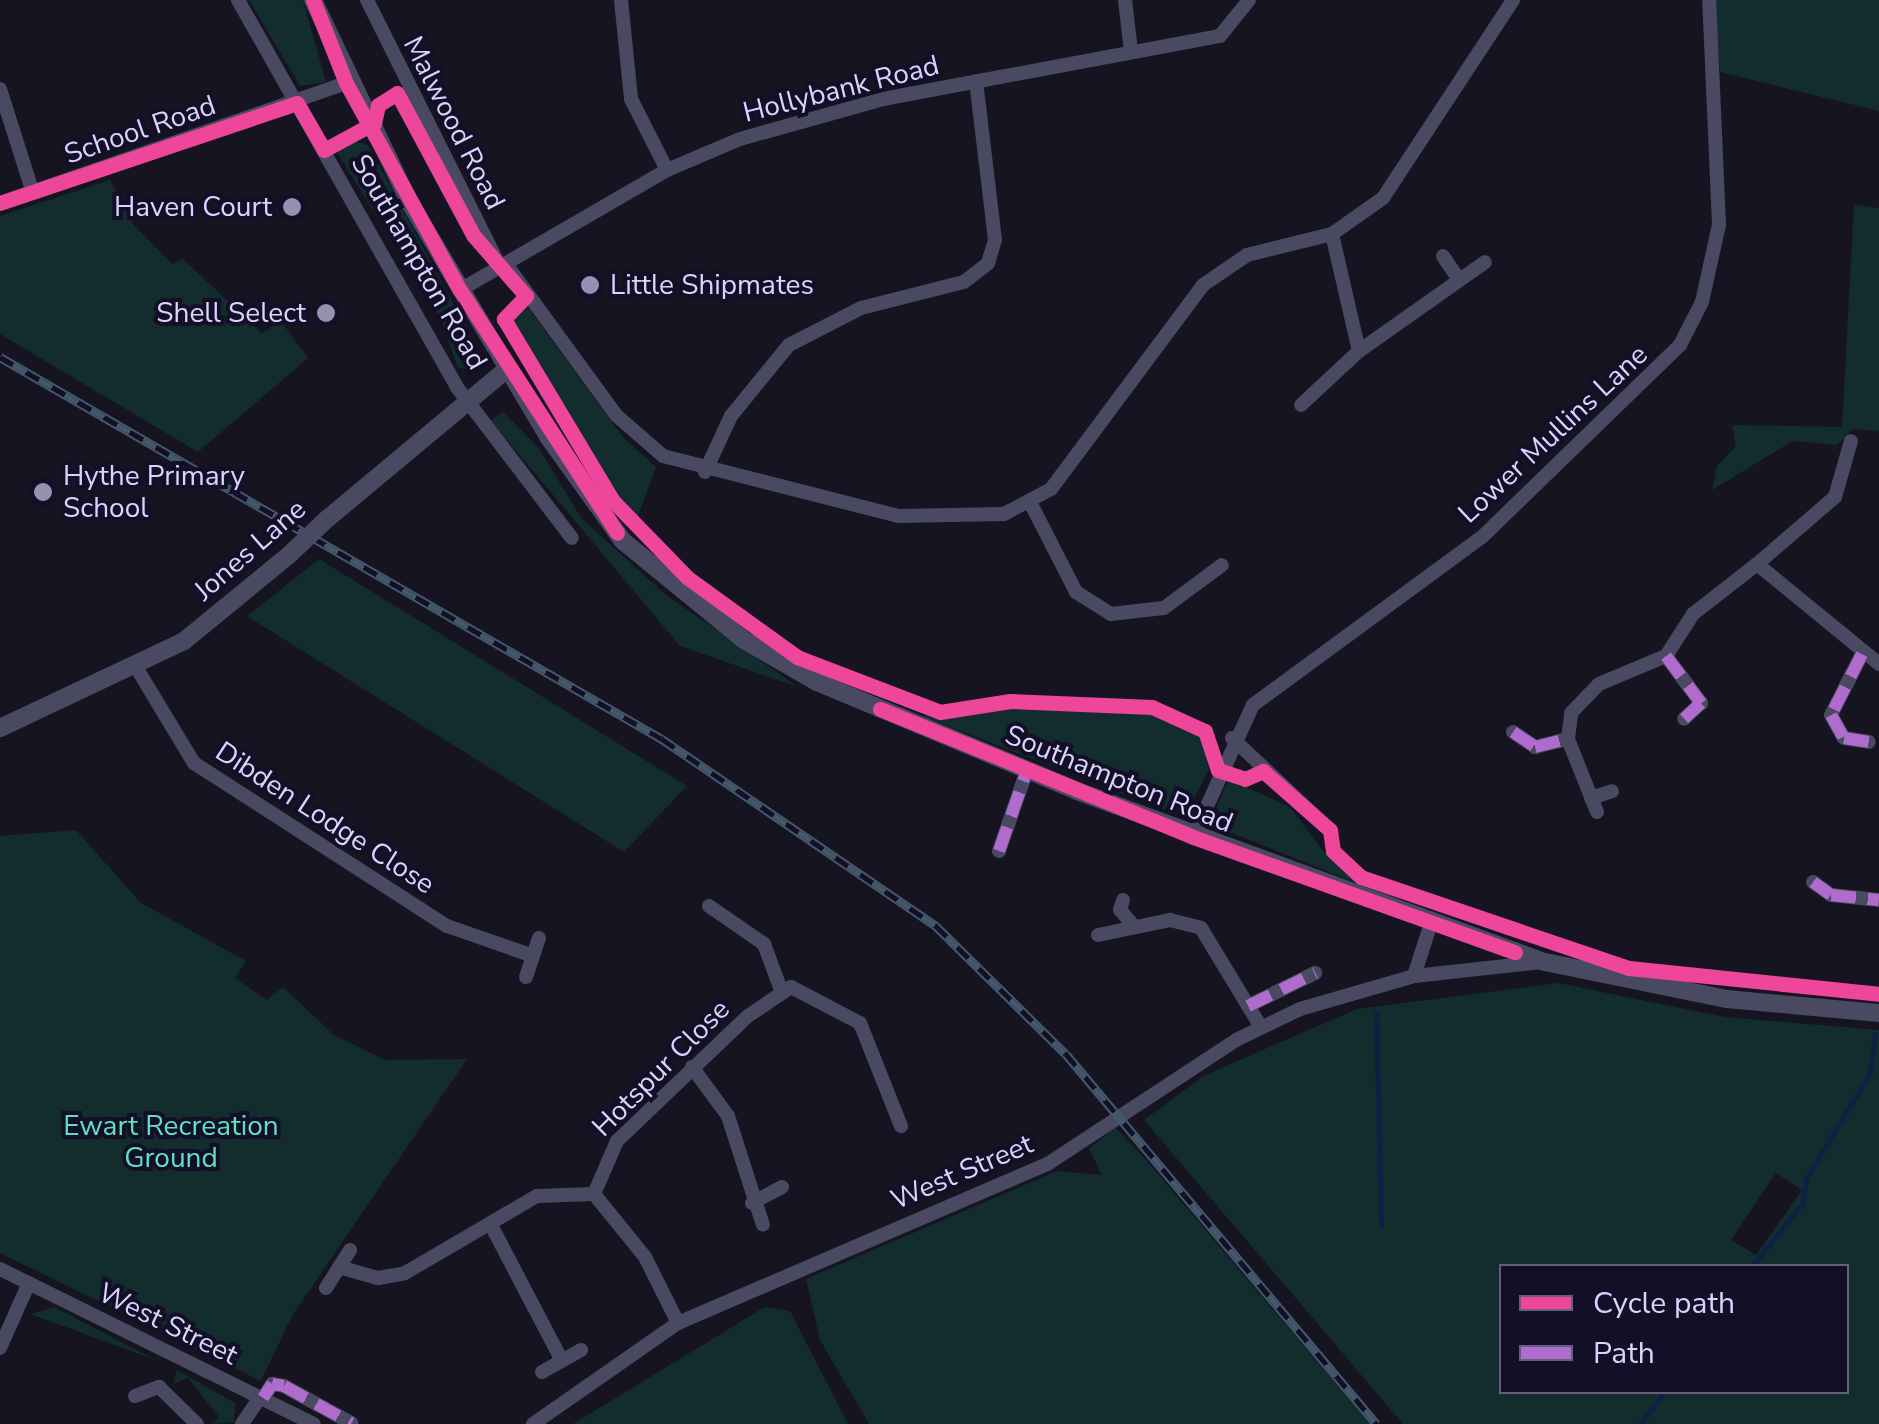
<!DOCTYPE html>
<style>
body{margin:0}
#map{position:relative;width:1879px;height:1424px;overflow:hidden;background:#161421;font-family:"Nunito Sans",sans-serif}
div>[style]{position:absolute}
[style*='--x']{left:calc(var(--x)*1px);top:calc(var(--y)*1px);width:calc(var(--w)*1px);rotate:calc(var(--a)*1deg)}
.green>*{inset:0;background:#132c2d}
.stream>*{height:5px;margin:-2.5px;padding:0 2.5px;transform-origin:2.5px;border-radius:2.5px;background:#0d2144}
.minor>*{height:14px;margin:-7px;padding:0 7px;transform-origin:7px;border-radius:7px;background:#4a4962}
.tertiary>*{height:18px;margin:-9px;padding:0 9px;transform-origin:9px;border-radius:9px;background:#4a4962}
.rail>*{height:9px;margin-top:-4.5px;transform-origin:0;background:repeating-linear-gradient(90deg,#130f26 0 15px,#43596b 0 30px);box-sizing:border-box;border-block:2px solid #43596b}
.tertiary-bridge>*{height:18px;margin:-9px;padding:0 9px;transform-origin:9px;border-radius:9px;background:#4a4962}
.quiet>*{height:12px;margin-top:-6px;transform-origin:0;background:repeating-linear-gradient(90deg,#b06ccc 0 25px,transparent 0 37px)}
.cycleway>*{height:15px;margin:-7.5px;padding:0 7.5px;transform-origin:7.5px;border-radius:7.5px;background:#ed469a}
.dots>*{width:28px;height:28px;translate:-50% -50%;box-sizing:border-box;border:5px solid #130f26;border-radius:50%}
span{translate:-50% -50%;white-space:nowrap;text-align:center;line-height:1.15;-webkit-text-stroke:8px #130f26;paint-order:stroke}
.street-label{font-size:28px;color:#d9d4ff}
.poi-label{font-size:28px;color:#d9d4ff}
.right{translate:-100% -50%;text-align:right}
.left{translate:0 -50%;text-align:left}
.park-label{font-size:28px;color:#5fe0c0}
.legend{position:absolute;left:1499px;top:1264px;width:350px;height:130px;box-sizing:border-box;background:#130f26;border:2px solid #625e7d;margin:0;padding:12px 18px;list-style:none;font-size:30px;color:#d9d4ff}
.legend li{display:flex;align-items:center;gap:20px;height:50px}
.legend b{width:50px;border:2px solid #625e7d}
</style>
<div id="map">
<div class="green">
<i style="clip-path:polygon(249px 0,303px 0,326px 82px,300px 86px)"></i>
<i style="clip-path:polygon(1715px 0,1879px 0,1879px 111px,1720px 72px)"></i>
<i style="clip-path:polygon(350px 139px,368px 145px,475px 344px,469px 369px,458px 368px,440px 317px,336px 151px)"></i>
<i style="clip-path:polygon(110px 180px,134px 225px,172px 264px,183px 259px,262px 333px,281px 321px,308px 358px,198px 452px,0 334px,0 216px)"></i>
<i style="clip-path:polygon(1854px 205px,1879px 208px,1879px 431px,1853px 429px,1837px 445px,1793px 441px,1712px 490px,1717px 466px,1736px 446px,1732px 425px,1842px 427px)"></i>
<i style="clip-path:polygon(524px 302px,622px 436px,656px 467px,638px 516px,616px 496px,510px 321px)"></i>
<i style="clip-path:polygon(503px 412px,538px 447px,582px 519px,665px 594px,798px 687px,680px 646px,491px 421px)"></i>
<i style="clip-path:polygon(319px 559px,687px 786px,624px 852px,247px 616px)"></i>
<i style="clip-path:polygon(1004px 705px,1164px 714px,1202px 733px,1209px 769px,1189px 808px,1170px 812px,922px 716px)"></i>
<i style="clip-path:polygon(1229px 779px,1290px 807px,1323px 851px,1399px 900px,1227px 831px,1217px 806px)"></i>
<i style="clip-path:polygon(76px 830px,141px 903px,246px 961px,235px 978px,267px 1000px,283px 987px,334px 1035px,385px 1060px,467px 1059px,292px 1316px,261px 1381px,0 1253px,0 836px)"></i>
<i style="clip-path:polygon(evenodd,1558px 983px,1725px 1017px,1879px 1030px,1879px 1424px,1403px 1424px,1144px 1120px,1203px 1076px,1357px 1009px,1558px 983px,1776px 1173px,1802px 1190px,1756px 1255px,1731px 1240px,1776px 1173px,1558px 983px,1502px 1266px,1846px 1266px,1846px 1392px,1502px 1392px,1502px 1266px)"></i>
<i style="clip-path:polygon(1115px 1127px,1147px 1161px,1370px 1424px,869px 1424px,820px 1340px,806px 1279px,1057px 1171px,1102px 1175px,1089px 1149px)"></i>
<i style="clip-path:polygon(54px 1307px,156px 1360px,30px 1314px)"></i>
<i style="clip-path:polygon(765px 1307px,790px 1311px,848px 1424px,573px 1424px)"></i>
<i style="clip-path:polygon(177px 1370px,235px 1403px,234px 1422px,211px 1424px,219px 1417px,188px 1378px,173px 1384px)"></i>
</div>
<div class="stream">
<i style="--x:1376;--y:1014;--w:212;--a:88.6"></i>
<i style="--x:1752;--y:1266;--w:80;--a:-51.1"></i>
<i style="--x:1802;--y:1204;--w:27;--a:-80"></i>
<i style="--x:1807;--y:1177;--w:122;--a:-58.8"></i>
<i style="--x:1870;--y:1073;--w:39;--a:-83"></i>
<i style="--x:1640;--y:1424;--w:40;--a:-53"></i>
</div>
<div class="minor">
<i style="--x:238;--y:0;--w:443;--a:60.5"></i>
<i style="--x:456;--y:386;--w:191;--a:52.7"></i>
<i style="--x:367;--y:0;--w:298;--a:63.5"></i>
<i style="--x:621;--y:0;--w:100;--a:84.2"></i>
<i style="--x:631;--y:99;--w:80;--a:63.1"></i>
<i style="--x:1125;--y:0;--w:51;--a:83.3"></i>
<i style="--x:0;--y:89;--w:109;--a:72.4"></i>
<i style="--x:0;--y:203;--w:366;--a:-19.1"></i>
<i style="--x:1443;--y:256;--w:29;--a:56"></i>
<i style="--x:506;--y:264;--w:187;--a:53.9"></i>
<i style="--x:616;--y:415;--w:62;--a:41.1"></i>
<i style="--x:663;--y:456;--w:243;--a:14.3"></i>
<i style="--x:898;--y:516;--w:106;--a:-1.1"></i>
<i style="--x:1004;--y:514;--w:53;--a:-28"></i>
<i style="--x:1051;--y:489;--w:254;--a:-53.3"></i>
<i style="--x:1203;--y:285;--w:53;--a:-34.3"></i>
<i style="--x:1247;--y:255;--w:88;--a:-13.9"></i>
<i style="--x:1332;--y:234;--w:62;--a:-35.2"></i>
<i style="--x:1383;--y:198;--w:237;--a:-56.7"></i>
<i style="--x:460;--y:290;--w:239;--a:-30.1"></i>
<i style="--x:667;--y:170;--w:79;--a:-23"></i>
<i style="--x:740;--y:139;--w:148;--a:-15.6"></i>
<i style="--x:883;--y:99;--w:343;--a:-10.6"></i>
<i style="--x:1220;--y:36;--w:46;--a:-51.1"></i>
<i style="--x:1359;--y:351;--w:154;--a:-35.2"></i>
<i style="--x:1301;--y:405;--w:79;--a:-43"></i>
<i style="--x:1359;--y:351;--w:120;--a:-103"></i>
<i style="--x:705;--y:472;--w:62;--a:-65.1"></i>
<i style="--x:731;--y:416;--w:92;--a:-50.8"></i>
<i style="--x:789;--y:345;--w:81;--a:-27.2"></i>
<i style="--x:861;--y:308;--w:106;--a:-14.2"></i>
<i style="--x:964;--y:282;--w:31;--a:-38"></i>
<i style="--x:988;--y:263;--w:24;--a:-73"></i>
<i style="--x:995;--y:240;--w:160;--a:-96.8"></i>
<i style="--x:1031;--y:504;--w:99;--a:62.9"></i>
<i style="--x:1076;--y:592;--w:41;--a:32.2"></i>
<i style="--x:1111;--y:614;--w:53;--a:-6.5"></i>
<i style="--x:1164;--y:608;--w:72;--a:-36.6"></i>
<i style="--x:1757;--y:564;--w:103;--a:-40.7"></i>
<i style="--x:1835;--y:497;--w:58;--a:-74.1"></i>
<i style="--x:1862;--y:654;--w:68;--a:116.9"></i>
<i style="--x:1831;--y:715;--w:26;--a:61"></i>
<i style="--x:1844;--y:738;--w:25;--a:9"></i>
<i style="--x:1666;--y:656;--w:59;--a:53.3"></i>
<i style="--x:1701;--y:703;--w:23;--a:137"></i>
<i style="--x:136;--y:667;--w:112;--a:58.9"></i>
<i style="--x:194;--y:763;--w:301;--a:32.8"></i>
<i style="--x:447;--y:926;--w:91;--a:19.2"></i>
<i style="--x:1513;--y:732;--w:27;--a:34"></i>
<i style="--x:1535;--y:747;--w:34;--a:-14"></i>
<i style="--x:1232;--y:738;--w:134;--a:43.2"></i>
<i style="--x:1591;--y:798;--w:22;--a:-18"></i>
<i style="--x:1597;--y:812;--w:79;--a:-111.7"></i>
<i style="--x:1568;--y:739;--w:26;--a:-83"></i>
<i style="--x:1571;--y:713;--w:40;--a:-46"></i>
<i style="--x:1599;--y:684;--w:73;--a:-22.7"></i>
<i style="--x:1666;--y:656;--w:50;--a:-57.3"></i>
<i style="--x:1693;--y:614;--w:81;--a:-38"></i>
<i style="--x:1757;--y:564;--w:158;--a:39.3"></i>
<i style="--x:1193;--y:837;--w:145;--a:-65.6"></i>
<i style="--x:1253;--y:705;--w:285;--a:-36.3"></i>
<i style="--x:1483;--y:536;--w:274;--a:-44.1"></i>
<i style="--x:1680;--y:345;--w:48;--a:-62.9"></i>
<i style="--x:1702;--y:302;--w:79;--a:-77.6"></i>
<i style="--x:1719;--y:225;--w:225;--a:-92.5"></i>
<i style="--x:999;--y:851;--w:86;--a:-70.9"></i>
<i style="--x:1813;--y:882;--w:22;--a:36"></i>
<i style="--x:1831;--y:895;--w:48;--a:5.9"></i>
<i style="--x:1123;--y:900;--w:10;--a:107"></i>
<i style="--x:1120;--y:910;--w:21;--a:49"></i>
<i style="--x:709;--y:906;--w:67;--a:34.6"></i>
<i style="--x:764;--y:944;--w:49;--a:69.7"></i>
<i style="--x:1098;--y:935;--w:74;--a:-11.8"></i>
<i style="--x:1170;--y:920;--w:32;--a:14"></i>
<i style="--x:1201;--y:928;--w:116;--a:58.8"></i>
<i style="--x:1414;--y:976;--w:56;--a:-72.2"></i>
<i style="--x:526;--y:977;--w:41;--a:-71.6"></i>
<i style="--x:1248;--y:1006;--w:75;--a:-26.2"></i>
<i style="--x:692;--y:1067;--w:61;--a:53.7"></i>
<i style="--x:728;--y:1116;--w:114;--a:72.2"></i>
<i style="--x:594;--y:1194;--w:58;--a:-66.5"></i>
<i style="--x:617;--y:1141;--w:181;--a:-43.7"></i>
<i style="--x:748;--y:1016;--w:52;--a:-34"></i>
<i style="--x:791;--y:987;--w:78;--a:27.6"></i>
<i style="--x:860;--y:1023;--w:111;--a:68.3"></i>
<i style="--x:752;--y:1203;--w:34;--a:-28"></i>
<i style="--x:491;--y:1225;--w:153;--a:62.4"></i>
<i style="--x:339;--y:1267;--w:41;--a:15.8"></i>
<i style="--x:378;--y:1278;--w:27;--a:-10"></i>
<i style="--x:405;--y:1273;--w:153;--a:-30.3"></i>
<i style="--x:537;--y:1196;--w:57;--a:-2"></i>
<i style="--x:594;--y:1194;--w:81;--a:51"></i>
<i style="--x:645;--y:1257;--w:74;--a:63.4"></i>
<i style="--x:0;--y:1269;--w:350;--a:26.3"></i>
<i style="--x:326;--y:1288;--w:45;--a:-57.7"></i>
<i style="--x:0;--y:1348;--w:71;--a:-66"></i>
<i style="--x:542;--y:1372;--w:45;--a:-29.4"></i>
<i style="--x:135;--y:1396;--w:26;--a:-21"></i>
<i style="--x:159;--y:1387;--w:53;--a:44.2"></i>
<i style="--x:263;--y:1398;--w:17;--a:-57"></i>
<i style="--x:272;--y:1384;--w:12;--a:9"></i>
<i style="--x:284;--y:1386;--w:77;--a:28.9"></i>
<i style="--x:242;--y:1424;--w:32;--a:-56"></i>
<i style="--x:533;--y:1424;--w:177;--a:-34.9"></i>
<i style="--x:678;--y:1323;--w:404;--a:-23.3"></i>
<i style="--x:1049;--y:1163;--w:224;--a:-33.3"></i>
<i style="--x:1236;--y:1040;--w:71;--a:-25.8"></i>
<i style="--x:1300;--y:1009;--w:119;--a:-16.1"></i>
<i style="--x:1414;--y:976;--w:129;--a:-6.2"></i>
</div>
<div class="tertiary">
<i style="--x:313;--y:0;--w:225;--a:64.5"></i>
<i style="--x:410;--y:203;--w:273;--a:59.4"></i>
<i style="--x:549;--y:438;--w:127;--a:54.3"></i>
<i style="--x:623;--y:541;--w:156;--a:39.3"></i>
<i style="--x:744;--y:640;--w:84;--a:29.9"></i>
<i style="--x:817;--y:682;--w:282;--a:22.7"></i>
<i style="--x:1077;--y:791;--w:498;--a:20.1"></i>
<i style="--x:1545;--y:962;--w:186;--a:11.5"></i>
<i style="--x:1727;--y:999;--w:153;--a:5.3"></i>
<i style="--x:327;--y:519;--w:234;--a:-39.8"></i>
<i style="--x:0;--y:728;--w:204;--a:-25.3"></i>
<i style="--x:184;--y:641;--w:134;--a:-39.3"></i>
</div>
<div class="rail">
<i style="--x:0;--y:357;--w:764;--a:29.99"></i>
<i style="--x:662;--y:739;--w:332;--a:34.3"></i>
<i style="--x:936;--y:926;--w:182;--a:44.6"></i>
<i style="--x:1066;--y:1054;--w:483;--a:50"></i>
</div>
<div class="tertiary-bridge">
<i style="--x:288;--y:556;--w:54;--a:-43.5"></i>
</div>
<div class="quiet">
<i style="--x:1862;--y:654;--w:68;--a:116.9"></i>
<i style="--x:1831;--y:715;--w:26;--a:61"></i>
<i style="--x:1844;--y:738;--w:25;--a:9"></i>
<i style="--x:1666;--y:656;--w:59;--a:53.3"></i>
<i style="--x:1701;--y:703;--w:23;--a:137"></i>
<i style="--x:1513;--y:732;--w:27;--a:34"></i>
<i style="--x:1535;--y:747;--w:34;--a:-14"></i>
<i style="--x:999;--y:851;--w:86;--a:-70.9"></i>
<i style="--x:1813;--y:882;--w:22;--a:36"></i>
<i style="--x:1831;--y:895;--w:48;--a:5.9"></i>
<i style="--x:1248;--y:1006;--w:75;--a:-26.2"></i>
<i style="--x:263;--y:1398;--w:17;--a:-57"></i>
<i style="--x:272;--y:1384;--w:12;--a:9"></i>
<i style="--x:284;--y:1386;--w:77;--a:28.9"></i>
</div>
<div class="cycleway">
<i style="--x:313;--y:0;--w:89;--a:68.3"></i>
<i style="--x:346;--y:83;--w:236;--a:61.2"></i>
<i style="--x:460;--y:290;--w:289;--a:57.1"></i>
<i style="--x:0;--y:203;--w:313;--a:-18.6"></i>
<i style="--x:297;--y:103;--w:54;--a:60.1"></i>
<i style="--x:324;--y:150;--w:57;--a:-28.4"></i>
<i style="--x:374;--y:123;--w:18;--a:-77"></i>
<i style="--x:378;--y:105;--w:22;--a:-32"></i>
<i style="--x:397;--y:93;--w:161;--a:61.8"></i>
<i style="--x:473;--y:235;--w:81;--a:49"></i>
<i style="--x:526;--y:296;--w:32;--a:134"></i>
<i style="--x:504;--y:319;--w:212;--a:59.1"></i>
<i style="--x:613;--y:501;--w:107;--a:45.8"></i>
<i style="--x:688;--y:578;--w:135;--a:35.9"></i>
<i style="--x:797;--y:657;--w:153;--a:21"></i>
<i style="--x:940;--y:712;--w:71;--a:-8.9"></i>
<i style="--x:1010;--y:701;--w:142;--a:2.4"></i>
<i style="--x:1152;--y:707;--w:58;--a:24.4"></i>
<i style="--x:1205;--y:731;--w:41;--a:71.6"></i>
<i style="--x:1218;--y:770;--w:28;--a:18"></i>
<i style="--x:1245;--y:779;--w:20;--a:-24"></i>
<i style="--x:1263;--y:771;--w:89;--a:41.4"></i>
<i style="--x:1330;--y:830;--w:21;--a:82"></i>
<i style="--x:1333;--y:851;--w:38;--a:43"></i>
<i style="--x:1361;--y:877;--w:283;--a:18.8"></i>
<i style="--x:1629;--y:968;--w:251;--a:5.9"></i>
<i style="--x:880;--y:709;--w:338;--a:22.2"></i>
<i style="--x:1193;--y:837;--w:342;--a:19.7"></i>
</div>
<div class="dots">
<i style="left:292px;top:207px;background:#9591b1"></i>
<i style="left:590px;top:285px;background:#9591b1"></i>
<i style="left:326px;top:313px;background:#9591b1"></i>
<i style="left:43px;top:492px;background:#9591b1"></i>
</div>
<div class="street-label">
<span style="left:841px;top:89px;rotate:-14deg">Hollybank Road</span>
<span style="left:454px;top:123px;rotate:63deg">Malwood Road</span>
<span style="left:140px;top:130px;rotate:-19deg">School Road</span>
<span style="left:419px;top:262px;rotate:60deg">Southampton Road</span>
<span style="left:1553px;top:434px;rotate:-43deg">Lower Mullins Lane</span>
<span style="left:250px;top:550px;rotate:-41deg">Jones Lane</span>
<span style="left:1119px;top:779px;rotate:22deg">Southampton Road</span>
<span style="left:325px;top:818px;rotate:33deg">Dibden Lodge Close</span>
<span style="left:661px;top:1068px;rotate:-45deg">Hotspur Close</span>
<span style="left:962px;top:1172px;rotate:-23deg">West Street</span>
<span style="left:168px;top:1324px;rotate:26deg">West Street</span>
</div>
<div class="poi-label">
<span class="right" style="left:272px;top:207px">Haven Court</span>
<span class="left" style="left:610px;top:285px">Little Shipmates</span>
<span class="right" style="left:306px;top:313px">Shell Select</span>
<span class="left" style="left:63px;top:492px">Hythe Primary<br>School</span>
</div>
<div class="park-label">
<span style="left:171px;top:1142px">Ewart Recreation<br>Ground</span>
</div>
<ul class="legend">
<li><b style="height:12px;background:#ed469a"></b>Cycle path</li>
<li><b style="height:12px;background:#b06ccc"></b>Path</li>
</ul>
</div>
